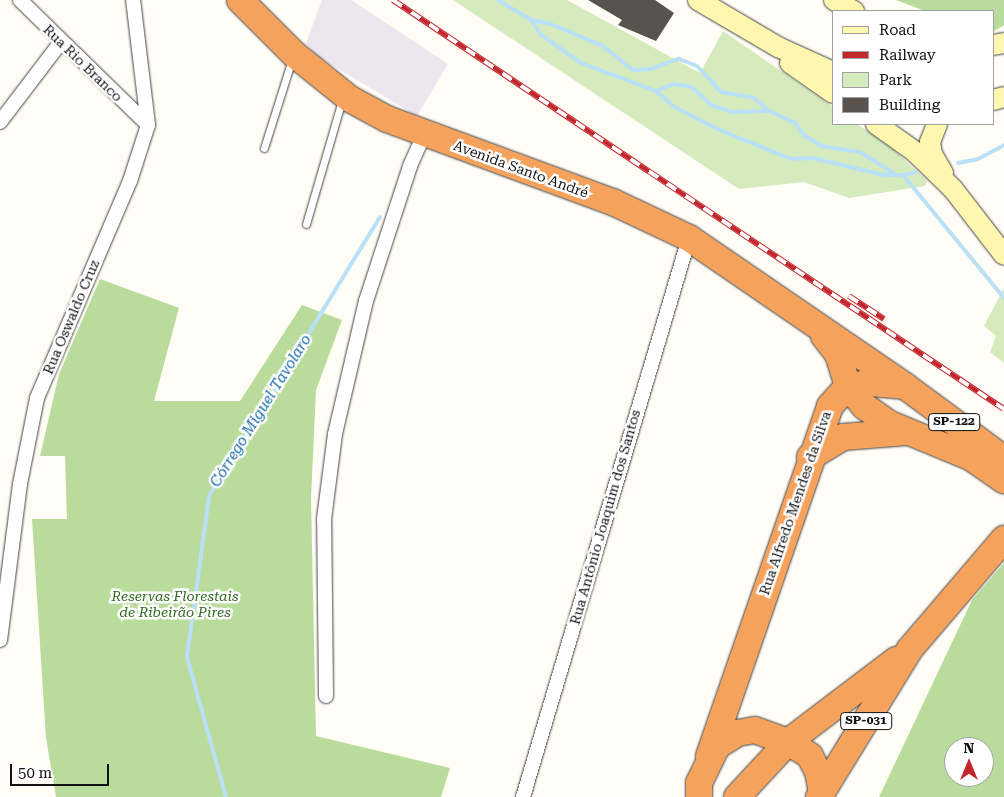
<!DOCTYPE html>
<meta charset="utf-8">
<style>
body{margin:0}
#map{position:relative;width:1004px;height:797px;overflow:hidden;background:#fffdf5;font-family:"Roboto Serif",serif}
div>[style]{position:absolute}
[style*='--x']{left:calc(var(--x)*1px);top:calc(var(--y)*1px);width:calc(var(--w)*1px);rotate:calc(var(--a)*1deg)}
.industrial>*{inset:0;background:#eee6ef}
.green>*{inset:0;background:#d5ebbd}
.forest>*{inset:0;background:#b9dc9c}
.stream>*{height:4px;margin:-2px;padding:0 2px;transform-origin:2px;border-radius:2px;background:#b9e0f7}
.building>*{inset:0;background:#5a524d}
.roads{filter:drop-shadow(0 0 1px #444) drop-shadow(0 0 1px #444)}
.lane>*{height:7px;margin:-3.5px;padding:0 3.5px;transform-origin:3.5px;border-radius:3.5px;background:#fff}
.street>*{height:14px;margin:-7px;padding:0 7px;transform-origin:7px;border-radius:7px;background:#fff}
.secondary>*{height:20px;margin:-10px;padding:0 10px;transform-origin:10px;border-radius:10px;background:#fff6b0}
.highway>*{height:26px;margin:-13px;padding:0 13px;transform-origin:13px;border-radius:13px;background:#f5a25d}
.rail>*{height:5.5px;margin-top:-2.75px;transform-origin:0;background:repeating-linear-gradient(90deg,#fff 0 11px,#c4262e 0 22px);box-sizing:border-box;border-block:1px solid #c4262e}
span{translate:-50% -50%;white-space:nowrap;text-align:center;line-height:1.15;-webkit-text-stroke:5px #fff;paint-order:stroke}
.shield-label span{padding:1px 4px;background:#fff;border:1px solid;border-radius:4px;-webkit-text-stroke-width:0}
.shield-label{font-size:12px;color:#111;font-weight:700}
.street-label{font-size:14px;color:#111}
.park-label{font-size:14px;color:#2f6b1f;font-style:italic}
.water-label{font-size:15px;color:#1768a6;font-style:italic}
.legend{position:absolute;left:832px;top:10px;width:162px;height:115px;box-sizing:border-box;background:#fff;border:1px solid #a0a0a0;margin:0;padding:6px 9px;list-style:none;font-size:15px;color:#111}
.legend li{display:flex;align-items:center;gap:10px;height:25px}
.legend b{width:25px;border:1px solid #a0a0a0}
.north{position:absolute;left:944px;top:737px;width:50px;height:50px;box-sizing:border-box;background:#fff;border:1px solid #a0a0a0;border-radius:50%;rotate:0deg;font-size:14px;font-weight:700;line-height:20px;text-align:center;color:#111}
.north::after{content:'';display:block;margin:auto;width:18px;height:22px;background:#c4262e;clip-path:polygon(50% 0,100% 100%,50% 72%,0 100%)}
.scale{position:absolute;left:10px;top:764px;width:99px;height:22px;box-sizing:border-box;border:2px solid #111;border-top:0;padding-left:6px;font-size:15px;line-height:18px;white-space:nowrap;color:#111;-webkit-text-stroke:4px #fff;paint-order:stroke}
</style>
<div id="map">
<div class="industrial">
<i style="clip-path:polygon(322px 0,351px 0,448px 64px,417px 116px,317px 56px,306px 43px)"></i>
</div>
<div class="green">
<i style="clip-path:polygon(453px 0,567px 0,700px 73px,723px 31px,833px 107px,833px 124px,857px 124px,890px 146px,927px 181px,925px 186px,849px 198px,804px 182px,739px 189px)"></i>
<i style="clip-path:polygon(1004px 288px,1004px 363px,990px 352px,996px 336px,984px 326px)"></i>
</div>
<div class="forest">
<i style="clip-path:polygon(896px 0,1004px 0,1004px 25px,993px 32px,993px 11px,925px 11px)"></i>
<i style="clip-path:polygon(100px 279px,179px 308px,154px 401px,240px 401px,302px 305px,342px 320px,316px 390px,311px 498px,316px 736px,450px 768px,441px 797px,56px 797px,46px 738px,32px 519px,67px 519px,65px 456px,40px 456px,59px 374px)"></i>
<i style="clip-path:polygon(evenodd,1004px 563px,1004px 797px,879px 797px,972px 600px,1004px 563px,954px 747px,984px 747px,984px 777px,954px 777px,954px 747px)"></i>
</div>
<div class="stream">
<i style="--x:498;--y:0;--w:39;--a:31"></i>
<i style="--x:531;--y:20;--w:17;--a:57"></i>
<i style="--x:540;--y:34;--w:50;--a:35.3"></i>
<i style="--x:581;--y:63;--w:80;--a:20.5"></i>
<i style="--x:656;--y:91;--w:23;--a:41"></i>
<i style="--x:673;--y:106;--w:47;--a:27.6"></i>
<i style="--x:715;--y:128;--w:82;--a:22.2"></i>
<i style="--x:791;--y:159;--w:21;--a:-3"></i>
<i style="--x:812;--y:158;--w:74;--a:13.3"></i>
<i style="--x:884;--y:175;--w:19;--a:0"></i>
<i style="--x:903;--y:175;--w:159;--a:50.6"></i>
<i style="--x:531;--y:20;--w:20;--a:11"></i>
<i style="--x:551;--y:24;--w:56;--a:22.9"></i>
<i style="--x:603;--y:46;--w:38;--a:39"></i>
<i style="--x:633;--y:70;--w:18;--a:-3"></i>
<i style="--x:651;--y:69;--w:30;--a:-20"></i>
<i style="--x:679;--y:59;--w:19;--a:21"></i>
<i style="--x:697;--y:66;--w:35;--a:47"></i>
<i style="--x:721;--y:92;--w:34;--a:10"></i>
<i style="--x:754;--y:98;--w:20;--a:41"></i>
<i style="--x:656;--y:91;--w:18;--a:-22"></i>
<i style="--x:673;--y:84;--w:19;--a:9"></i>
<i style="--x:692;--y:87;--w:26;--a:43"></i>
<i style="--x:711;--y:105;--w:22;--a:18"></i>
<i style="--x:732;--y:112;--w:37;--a:-2"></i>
<i style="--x:769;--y:111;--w:27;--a:24"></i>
<i style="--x:794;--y:122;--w:18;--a:52"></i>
<i style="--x:805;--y:136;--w:19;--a:32"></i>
<i style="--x:821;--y:146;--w:39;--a:9"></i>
<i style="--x:860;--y:152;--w:41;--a:32.2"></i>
<i style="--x:958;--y:163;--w:20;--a:-11"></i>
<i style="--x:978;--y:159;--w:30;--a:-28"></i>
<i style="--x:903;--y:175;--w:13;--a:-13"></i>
<i style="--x:226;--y:797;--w:145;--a:-105.6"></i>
<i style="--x:187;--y:657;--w:162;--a:-82.2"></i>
<i style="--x:209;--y:496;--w:327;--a:-58.5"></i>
</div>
<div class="building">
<i style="clip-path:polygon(588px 0,655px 0,674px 13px,656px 41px,618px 25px,622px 20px)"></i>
</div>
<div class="roads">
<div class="lane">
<i style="--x:264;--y:148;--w:93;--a:-72.5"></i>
<i style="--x:306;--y:224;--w:129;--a:-73.8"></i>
</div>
<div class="street">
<i style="--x:20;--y:0;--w:179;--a:44.3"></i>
<i style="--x:0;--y:122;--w:101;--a:-52.7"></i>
<i style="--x:0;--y:640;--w:157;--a:-82.7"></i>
<i style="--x:20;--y:484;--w:88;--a:-78.8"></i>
<i style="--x:37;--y:398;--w:236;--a:-66.8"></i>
<i style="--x:130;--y:181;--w:59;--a:-72.2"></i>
<i style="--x:148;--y:125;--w:126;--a:-96.8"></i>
<i style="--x:326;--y:696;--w:177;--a:-90.6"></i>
<i style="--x:324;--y:519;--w:86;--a:-82.6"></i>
<i style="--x:335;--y:434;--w:137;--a:-76.9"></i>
<i style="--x:366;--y:301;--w:142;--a:-71.9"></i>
<i style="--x:410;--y:166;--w:36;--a:-66"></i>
<i style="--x:523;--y:797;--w:583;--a:-73.46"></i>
</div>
<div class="secondary">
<i style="--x:698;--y:0;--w:93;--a:30.4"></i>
<i style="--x:778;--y:47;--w:60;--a:24.4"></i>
<i style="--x:834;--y:0;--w:23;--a:29"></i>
<i style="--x:993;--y:45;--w:11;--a:-10"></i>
<i style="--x:790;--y:63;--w:52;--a:34.9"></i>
<i style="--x:993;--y:100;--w:11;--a:-15"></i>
<i style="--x:876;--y:124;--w:47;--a:35.4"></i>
<i style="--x:914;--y:151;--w:54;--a:44.3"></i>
<i style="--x:953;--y:189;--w:83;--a:52.3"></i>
<i style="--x:937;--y:124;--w:19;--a:111"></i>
<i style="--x:930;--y:142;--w:12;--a:81"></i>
<i style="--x:932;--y:154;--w:22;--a:60"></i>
</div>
<div class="highway">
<i style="--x:240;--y:0;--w:76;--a:45"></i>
<i style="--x:294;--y:54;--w:72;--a:38.8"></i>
<i style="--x:350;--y:99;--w:42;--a:28.4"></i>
<i style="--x:387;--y:119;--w:241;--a:20.2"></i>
<i style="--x:613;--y:202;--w:84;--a:25.3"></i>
<i style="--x:689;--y:238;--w:262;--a:34.4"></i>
<i style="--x:905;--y:386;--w:123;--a:36.4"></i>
<i style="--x:824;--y:336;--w:23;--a:52"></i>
<i style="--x:838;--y:354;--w:34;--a:73"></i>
<i style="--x:848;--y:386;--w:26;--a:51"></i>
<i style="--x:864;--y:406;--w:32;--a:35"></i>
<i style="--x:890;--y:424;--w:89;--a:22.5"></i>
<i style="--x:972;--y:458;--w:39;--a:35"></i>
<i style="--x:810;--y:457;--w:39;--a:-31"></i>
<i style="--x:843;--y:437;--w:64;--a:-4.5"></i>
<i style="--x:709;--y:756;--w:370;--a:-70.9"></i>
<i style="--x:830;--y:406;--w:27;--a:-48"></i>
<i style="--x:848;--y:386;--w:22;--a:-8"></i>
<i style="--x:870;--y:383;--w:34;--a:5"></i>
<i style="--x:699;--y:797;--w:14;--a:-90"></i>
<i style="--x:699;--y:783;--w:41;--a:-64.1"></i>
<i style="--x:717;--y:746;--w:25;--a:-32"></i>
<i style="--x:738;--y:733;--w:17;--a:-10"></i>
<i style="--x:755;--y:730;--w:35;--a:20"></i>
<i style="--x:788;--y:742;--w:26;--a:32"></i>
<i style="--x:810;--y:756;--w:18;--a:63"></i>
<i style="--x:818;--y:772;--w:21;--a:79"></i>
<i style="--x:737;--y:797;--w:75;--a:-47.2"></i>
<i style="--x:788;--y:742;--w:136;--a:-37.2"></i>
<i style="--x:819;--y:797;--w:174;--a:-58.4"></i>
<i style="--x:910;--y:649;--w:145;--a:-49.5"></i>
</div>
</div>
<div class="rail">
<i style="--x:393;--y:0;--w:735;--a:33.8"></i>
<i style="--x:849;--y:296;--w:42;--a:33.3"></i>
</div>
<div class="shield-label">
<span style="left:954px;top:422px">SP-122</span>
<span style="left:866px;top:721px">SP-031</span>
</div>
<div class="street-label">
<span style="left:83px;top:63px;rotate:44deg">Rua Rio Branco</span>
<span style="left:521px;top:169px;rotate:20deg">Avenida Santo André</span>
<span style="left:71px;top:317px;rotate:-67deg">Rua Oswaldo Cruz</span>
<span style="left:795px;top:503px;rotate:-71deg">Rua Alfredo Mendes da Silva</span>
<span style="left:605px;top:517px;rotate:-74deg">Rua Antônio Joaquim dos Santos</span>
</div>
<div class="park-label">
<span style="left:175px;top:604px">Reservas Florestais<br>de Ribeirão Pires</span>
</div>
<div class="water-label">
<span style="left:261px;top:411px;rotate:-58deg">Córrego Miguel Tavolaro</span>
</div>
<ul class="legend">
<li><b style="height:6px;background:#fff6b0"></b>Road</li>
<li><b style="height:6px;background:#c4262e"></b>Railway</li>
<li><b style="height:14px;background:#d5ebbd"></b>Park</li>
<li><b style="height:14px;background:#5a524d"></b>Building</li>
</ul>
<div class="north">N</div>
<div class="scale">50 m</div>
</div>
